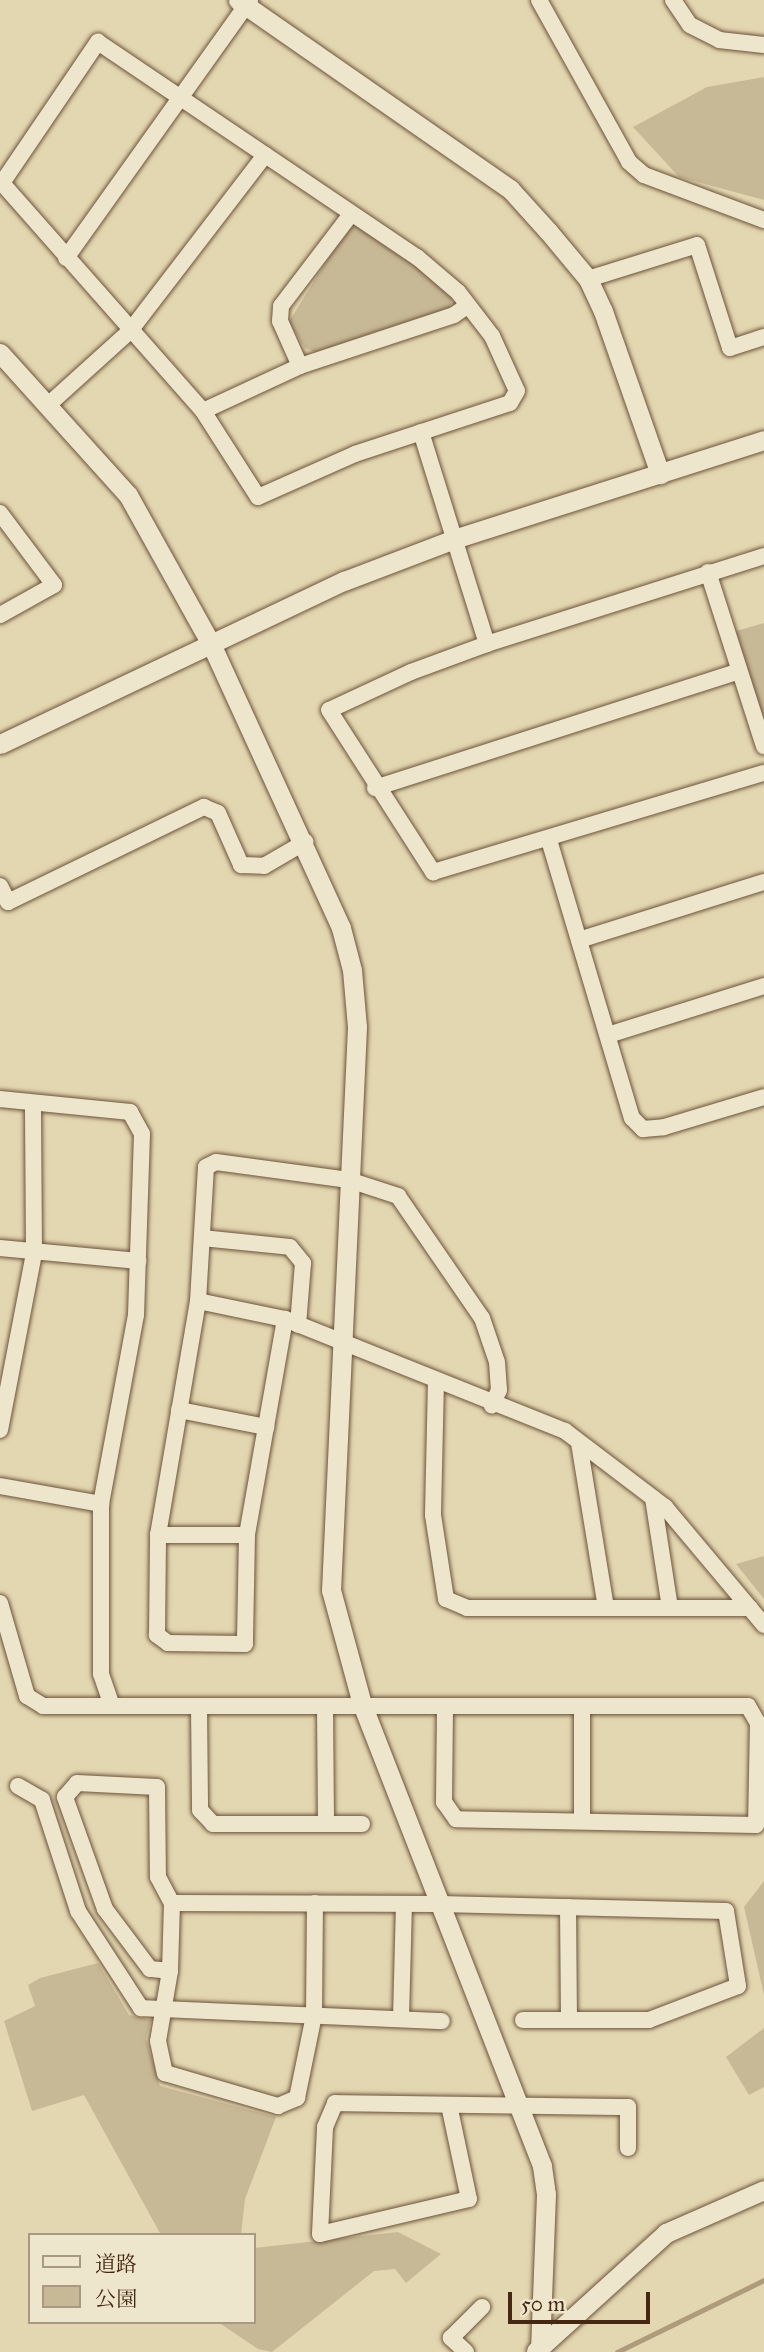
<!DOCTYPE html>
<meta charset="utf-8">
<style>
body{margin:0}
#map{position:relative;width:764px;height:2352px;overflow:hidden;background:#e3d7b1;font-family:"IM FELL Great Primer","Noto Serif JP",serif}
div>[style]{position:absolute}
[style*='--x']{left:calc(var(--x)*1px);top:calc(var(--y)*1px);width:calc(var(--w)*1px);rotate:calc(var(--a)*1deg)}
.green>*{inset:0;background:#c8b996}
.stream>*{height:5px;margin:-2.5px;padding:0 2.5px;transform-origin:2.5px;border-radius:2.5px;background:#ae9b7b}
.roads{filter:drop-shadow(0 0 2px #6d533a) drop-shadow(0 0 2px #6d533a)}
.minor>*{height:16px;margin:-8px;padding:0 8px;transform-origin:8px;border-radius:8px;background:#ede5cc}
.tertiary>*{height:19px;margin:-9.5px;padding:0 9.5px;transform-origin:9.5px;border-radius:9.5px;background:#ede5cc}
span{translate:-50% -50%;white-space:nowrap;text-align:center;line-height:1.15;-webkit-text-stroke:7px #ede5cc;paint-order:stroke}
.legend{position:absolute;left:28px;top:2233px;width:228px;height:91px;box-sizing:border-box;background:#ede5cc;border:2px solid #aa9982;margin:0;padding:9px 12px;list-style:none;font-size:21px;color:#462712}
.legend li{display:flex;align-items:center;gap:14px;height:35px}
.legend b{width:35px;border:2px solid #aa9982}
.scale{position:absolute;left:508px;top:2292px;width:142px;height:32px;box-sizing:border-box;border:4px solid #462712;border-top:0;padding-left:9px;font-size:21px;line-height:24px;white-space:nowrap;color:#462712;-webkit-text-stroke:5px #ede5cc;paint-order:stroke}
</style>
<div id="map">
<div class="green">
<i style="clip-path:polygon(764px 77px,764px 200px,679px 177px,633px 127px,707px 87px)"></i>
<i style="clip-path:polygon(356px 226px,419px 268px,452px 298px,449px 308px,315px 352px,305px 348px,289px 322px,346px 229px)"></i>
<i style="clip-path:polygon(764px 623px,764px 722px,736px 631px)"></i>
<i style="clip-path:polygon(764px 1556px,764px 1599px,736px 1564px)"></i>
<i style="clip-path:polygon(764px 1881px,764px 1995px,744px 1907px)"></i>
<i style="clip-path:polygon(98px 1963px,129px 2015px,151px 2020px,146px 2039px,160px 2086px,276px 2117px,245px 2199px,241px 2235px,161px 2235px,84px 2095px,32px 2111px,4px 2021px,35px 2006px,28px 1985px,40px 1978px)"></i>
<i style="clip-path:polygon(764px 2028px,764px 2087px,749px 2095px,726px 2057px)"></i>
<i style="clip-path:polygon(398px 2232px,441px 2254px,406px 2283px,395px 2269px,374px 2271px,272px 2352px,258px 2349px,218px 2322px,254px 2322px,254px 2248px)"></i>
</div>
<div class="stream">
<i style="--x:617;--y:2352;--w:164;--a:-26.1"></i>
</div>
<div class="roads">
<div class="minor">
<i style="--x:539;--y:0;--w:185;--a:60.9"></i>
<i style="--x:629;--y:162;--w:20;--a:41"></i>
<i style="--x:644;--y:175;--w:128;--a:20.6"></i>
<i style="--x:673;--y:0;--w:30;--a:56"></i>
<i style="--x:690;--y:25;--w:33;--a:27"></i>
<i style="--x:719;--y:40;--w:45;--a:6.3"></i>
<i style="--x:98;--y:42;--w:385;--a:34"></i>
<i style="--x:417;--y:257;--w:54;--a:40.5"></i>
<i style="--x:458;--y:292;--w:56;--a:52.3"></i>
<i style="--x:492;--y:336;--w:60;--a:65.6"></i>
<i style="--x:517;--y:391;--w:14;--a:120"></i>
<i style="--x:510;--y:403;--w:163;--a:161.8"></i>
<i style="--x:355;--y:454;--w:106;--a:156.1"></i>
<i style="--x:258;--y:497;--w:102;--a:-122.6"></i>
<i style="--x:203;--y:411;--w:304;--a:-131.4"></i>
<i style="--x:2;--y:183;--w:171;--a:-55.8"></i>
<i style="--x:66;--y:258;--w:317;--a:-54.5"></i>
<i style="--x:588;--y:279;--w:114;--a:-17.3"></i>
<i style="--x:697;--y:245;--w:108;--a:72.2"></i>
<i style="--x:730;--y:348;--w:36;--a:-18"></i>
<i style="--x:300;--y:366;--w:49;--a:-114"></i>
<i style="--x:280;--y:321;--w:15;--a:-86"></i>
<i style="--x:281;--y:306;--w:116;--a:-52.7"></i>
<i style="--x:47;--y:406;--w:112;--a:-42.1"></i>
<i style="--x:130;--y:331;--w:222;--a:-52.5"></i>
<i style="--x:203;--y:411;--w:107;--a:-24.9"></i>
<i style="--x:300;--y:366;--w:162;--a:-18.3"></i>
<i style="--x:454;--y:315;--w:16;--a:-35"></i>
<i style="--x:421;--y:432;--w:222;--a:72.7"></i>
<i style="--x:0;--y:513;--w:90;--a:53.1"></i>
<i style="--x:54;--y:585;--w:62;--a:150.9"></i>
<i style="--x:764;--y:556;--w:291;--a:162.4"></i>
<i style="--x:487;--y:644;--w:81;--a:159.8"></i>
<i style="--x:411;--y:672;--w:90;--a:155.1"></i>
<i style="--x:329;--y:710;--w:193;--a:57.3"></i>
<i style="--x:433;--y:872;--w:345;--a:-16.7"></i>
<i style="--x:708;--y:572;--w:183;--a:72.2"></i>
<i style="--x:375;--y:788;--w:382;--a:-17.8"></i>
<i style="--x:549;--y:840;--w:290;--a:73.4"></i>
<i style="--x:632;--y:1118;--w:16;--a:45"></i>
<i style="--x:643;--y:1129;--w:21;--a:-5"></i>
<i style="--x:664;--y:1127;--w:104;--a:-16.7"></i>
<i style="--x:0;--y:886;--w:18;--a:63"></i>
<i style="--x:8;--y:902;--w:218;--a:-25.9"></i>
<i style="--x:204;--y:807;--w:15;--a:23"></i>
<i style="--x:218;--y:813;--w:57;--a:66.1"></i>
<i style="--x:241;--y:865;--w:23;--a:2"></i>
<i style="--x:264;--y:866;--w:48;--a:-30.3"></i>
<i style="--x:579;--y:940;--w:194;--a:-17.4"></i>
<i style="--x:608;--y:1035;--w:164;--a:-17.4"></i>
<i style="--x:0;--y:1099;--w:131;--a:5.7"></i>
<i style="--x:130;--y:1112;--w:25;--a:61"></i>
<i style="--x:142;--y:1134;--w:181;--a:91.9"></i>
<i style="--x:136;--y:1315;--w:192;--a:100.5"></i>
<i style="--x:101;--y:1504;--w:170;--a:90"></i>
<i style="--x:101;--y:1674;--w:31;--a:71"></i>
<i style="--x:202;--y:1238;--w:88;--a:5.8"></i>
<i style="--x:290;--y:1247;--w:21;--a:51"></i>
<i style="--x:303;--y:1263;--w:62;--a:94.6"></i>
<i style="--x:0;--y:1248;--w:139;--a:5.4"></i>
<i style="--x:198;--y:1301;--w:89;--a:11.7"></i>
<i style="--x:285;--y:1319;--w:302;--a:21.8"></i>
<i style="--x:565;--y:1431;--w:126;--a:37.2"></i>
<i style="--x:665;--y:1507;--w:154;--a:50"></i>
<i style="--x:285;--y:1319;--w:219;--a:100"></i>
<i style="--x:247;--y:1535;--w:109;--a:91.1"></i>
<i style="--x:245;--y:1644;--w:77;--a:-179.3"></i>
<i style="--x:168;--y:1643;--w:14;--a:-144"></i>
<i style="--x:157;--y:1635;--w:100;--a:-89.4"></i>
<i style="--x:158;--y:1535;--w:237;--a:-80.3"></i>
<i style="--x:198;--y:1301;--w:134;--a:-86.6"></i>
<i style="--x:206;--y:1167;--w:11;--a:-27"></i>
<i style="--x:216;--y:1162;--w:134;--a:7.7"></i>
<i style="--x:349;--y:1180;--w:52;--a:18.1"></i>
<i style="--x:398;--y:1196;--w:148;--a:55.5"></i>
<i style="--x:482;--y:1318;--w:46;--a:71.2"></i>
<i style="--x:497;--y:1362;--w:28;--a:86"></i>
<i style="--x:499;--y:1390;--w:17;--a:115"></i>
<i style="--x:436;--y:1381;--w:134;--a:91.3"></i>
<i style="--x:433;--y:1515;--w:85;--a:81.2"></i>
<i style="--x:446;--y:1599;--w:23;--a:23"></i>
<i style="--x:467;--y:1608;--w:283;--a:0"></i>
<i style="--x:179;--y:1410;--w:89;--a:11.1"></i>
<i style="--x:0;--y:1430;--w:180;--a:-79.1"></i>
<i style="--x:34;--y:1253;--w:150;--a:-90.4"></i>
<i style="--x:579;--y:1443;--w:167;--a:80.7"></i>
<i style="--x:0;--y:1486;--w:103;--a:10.1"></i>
<i style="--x:653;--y:1498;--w:111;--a:81.2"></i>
<i style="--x:158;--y:1535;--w:89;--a:0"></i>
<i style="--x:0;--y:1603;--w:97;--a:73.8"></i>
<i style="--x:27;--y:1696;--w:19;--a:32"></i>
<i style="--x:43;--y:1706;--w:705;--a:0"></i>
<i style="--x:748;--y:1706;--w:20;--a:60"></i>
<i style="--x:758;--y:1723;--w:102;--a:91.1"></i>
<i style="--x:756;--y:1825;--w:300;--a:-178.9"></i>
<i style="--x:456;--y:1819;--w:21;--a:-125"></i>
<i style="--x:444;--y:1802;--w:95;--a:-89.4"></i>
<i style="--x:325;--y:1706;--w:118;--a:89.5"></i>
<i style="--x:199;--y:1707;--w:103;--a:89.4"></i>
<i style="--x:200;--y:1810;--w:19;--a:47"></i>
<i style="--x:213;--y:1824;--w:149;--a:0"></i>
<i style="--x:18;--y:1786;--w:28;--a:30"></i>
<i style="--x:42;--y:1800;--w:117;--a:72"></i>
<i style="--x:78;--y:1911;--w:116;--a:57"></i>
<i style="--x:141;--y:2008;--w:301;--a:2.5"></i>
<i style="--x:582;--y:1821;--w:114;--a:-90"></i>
<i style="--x:172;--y:1903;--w:68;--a:91.7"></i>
<i style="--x:170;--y:1971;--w:71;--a:99.7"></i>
<i style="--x:158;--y:2041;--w:33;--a:78"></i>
<i style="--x:165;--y:2073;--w:118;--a:16.3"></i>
<i style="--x:278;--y:2106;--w:21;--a:-23"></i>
<i style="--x:297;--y:2098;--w:85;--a:-78.4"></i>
<i style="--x:314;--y:2015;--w:112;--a:-89.5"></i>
<i style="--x:568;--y:1907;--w:113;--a:89.5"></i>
<i style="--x:170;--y:1971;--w:20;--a:-174"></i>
<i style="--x:150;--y:1969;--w:75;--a:-126.9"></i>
<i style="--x:105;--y:1909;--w:119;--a:-109.7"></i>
<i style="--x:65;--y:1797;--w:18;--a:-49"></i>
<i style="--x:77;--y:1783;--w:80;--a:2.9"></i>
<i style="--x:157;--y:1787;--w:90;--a:89.4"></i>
<i style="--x:158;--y:1877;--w:30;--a:62"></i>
<i style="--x:172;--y:1903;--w:268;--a:0.2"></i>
<i style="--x:440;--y:1904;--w:286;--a:1.4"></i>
<i style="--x:726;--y:1911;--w:76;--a:80.9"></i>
<i style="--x:738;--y:1986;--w:95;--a:159.1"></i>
<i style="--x:649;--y:2020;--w:126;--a:180"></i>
<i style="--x:401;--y:2018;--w:113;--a:-88.5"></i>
<i style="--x:449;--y:2105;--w:96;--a:78"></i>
<i style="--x:469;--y:2199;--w:153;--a:166.8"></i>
<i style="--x:320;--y:2234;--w:107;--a:-87.3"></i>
<i style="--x:325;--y:2127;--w:26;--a:-67"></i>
<i style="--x:335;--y:2103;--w:293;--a:0.8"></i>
<i style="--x:628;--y:2107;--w:41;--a:90"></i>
<i style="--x:466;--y:2352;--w:21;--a:-137"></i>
<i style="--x:451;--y:2338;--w:44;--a:-45"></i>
</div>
<div class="tertiary">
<i style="--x:238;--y:0;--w:331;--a:34.8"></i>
<i style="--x:510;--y:189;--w:57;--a:47.9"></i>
<i style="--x:548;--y:231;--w:62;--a:50.2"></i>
<i style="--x:588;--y:279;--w:35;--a:65"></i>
<i style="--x:603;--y:311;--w:173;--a:70.7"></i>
<i style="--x:0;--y:353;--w:191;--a:48"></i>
<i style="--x:128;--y:495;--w:173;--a:60.9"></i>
<i style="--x:212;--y:646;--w:310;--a:65.4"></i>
<i style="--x:341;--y:928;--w:43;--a:75.3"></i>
<i style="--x:352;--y:970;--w:57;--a:85"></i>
<i style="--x:357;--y:1027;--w:564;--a:92.64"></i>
<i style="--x:331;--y:1590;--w:118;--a:74.8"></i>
<i style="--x:362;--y:1704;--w:496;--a:68.7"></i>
<i style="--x:542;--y:2166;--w:28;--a:82"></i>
<i style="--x:546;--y:2194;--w:154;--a:92.2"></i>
<i style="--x:0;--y:744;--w:381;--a:-25.4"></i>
<i style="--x:344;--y:581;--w:118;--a:-20.9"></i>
<i style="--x:454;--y:539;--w:325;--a:-17.7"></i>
<i style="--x:536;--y:2351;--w:176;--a:-42.2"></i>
<i style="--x:666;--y:2233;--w:107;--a:-23.7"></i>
</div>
</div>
<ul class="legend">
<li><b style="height:9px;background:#ede5cc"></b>道路</li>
<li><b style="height:19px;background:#c8b996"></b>公園</li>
</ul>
<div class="scale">50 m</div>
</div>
